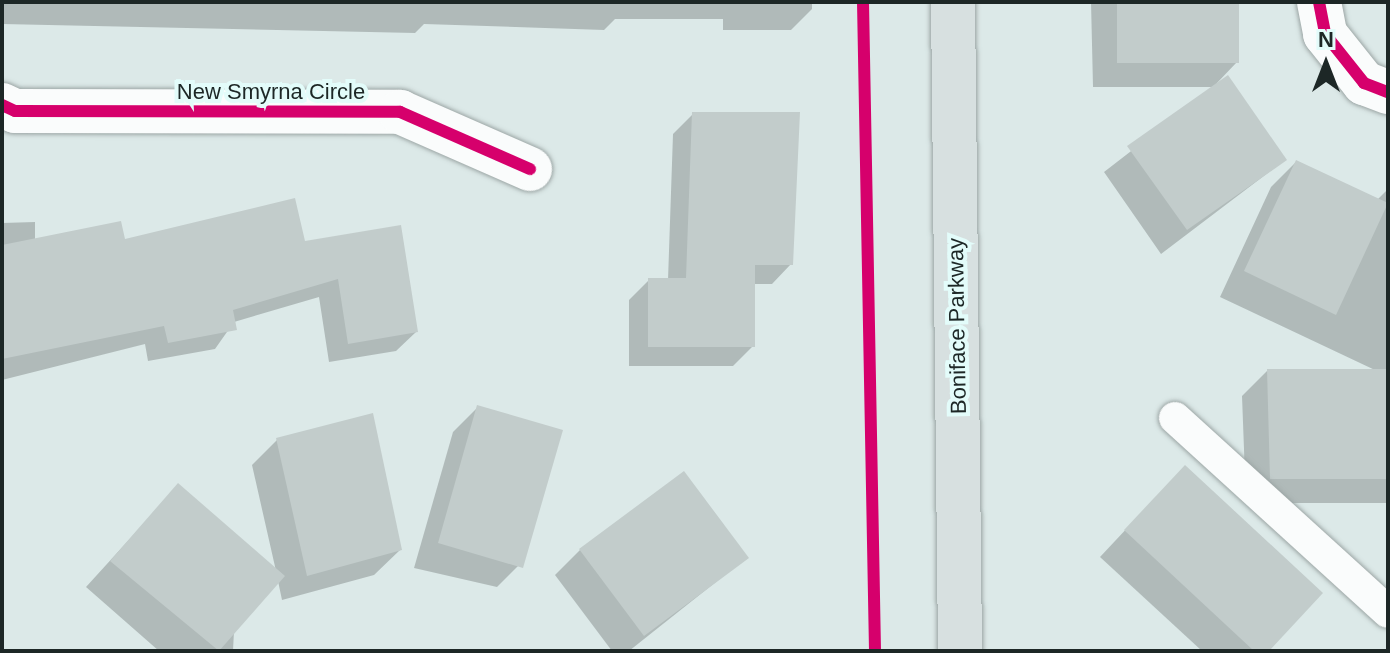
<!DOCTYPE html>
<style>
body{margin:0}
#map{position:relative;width:1390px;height:653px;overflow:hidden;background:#dce9e8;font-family:Arial,sans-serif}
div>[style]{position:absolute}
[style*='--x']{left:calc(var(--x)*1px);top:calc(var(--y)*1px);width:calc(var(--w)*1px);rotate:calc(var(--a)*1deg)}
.shadow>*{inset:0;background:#0003}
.building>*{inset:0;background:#c2cccb}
.roads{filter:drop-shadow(0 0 2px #9ca6a5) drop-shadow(0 0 2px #9ca6a5)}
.service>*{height:32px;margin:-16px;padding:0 16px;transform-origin:16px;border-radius:16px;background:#fafcfc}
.minor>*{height:44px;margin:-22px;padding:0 22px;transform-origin:22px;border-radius:22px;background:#fafcfc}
.primary>*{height:44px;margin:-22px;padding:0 22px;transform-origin:22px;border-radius:22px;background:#d7e0e0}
.cycleway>*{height:12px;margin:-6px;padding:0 6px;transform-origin:6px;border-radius:6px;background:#d6006c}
span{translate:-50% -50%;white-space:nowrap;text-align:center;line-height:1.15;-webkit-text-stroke:8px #e3fcfa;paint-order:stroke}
.street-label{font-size:22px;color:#1d2726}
.frame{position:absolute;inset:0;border:4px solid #1d2726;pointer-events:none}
.north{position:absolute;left:1286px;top:24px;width:80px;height:80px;-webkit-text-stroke:6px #e3fcfa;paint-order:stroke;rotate:0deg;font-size:22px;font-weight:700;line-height:32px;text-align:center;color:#1d2726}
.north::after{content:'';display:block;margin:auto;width:28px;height:36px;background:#1d2726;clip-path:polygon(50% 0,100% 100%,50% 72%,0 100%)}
</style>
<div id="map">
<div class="shadow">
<i style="clip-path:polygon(2px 2px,812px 2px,812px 9px,791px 30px,723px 30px,723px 19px,615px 19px,604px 30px,424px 24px,415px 33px,2px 24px)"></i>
<i style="clip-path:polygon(1091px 2px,1236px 2px,1237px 62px,1217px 83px,1285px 160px,1161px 254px,1104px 172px,1214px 87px,1093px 87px)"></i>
<i style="clip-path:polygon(1387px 2px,1388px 2px,1388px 62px,1387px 62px)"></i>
<i style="clip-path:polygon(693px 114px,798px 114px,791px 264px,772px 284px,753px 284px,753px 346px,733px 366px,629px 366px,629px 300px,649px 280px,668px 280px,673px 134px)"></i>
<i style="clip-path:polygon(1296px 162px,1377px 200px,1388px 189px,1388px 503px,1246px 503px,1242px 396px,1267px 371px,1377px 371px,1220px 297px,1271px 187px)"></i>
<i style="clip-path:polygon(35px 222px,35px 240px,304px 243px,416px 332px,396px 351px,329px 362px,319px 297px,234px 322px,215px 349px,148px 361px,145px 344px,2px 380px,2px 223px)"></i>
<i style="clip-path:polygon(478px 407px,522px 562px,497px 587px,414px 568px,453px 432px)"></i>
<i style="clip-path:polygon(277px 440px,400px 550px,374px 575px,282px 600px,278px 581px,234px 631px,233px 651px,159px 651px,86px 587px,178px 486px,276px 571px,252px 465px)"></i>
<i style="clip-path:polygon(1160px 493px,1266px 651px,1202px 651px,1100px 557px)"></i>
<i style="clip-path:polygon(580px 550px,746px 558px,629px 651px,612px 651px,555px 575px)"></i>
</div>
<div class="building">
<i style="clip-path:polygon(1117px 2px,1239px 2px,1239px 63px,1117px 63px)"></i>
<i style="clip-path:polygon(1228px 75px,1287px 160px,1187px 230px,1127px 146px)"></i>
<i style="clip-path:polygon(692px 112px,800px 112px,793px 265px,755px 265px,755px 347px,648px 347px,648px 278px,686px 278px)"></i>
<i style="clip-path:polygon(1296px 160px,1388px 203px,1336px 315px,1244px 271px)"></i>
<i style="clip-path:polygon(295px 198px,305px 241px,401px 225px,418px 332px,348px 344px,338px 279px,233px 310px,237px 330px,168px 343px,164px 326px,2px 359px,2px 245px,121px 221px,125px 239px)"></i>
<i style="clip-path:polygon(1267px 369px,1388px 369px,1388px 479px,1270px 479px)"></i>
<i style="clip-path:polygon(477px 405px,563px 430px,523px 568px,438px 543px)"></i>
<i style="clip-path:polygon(373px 413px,402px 550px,307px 576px,276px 438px)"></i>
<i style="clip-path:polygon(1185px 465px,1323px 593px,1269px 651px,1254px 651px,1124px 530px)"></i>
<i style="clip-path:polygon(684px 471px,749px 558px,644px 636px,579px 549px)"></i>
<i style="clip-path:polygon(178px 483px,285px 576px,219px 651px,110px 561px)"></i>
</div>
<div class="roads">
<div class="service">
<i style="--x:1175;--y:418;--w:288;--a:42.3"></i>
</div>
<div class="minor">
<i style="--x:1319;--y:2;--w:33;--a:79"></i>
<i style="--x:1325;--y:34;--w:63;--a:51.5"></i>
<i style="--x:1364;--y:83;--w:26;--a:21"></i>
<i style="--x:2;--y:105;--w:14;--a:25"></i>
<i style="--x:15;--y:111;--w:385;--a:0.1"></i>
<i style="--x:400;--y:112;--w:142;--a:23.7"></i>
</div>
<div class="primary">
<i style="--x:953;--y:2;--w:649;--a:89.38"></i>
</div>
</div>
<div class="cycleway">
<i style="--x:863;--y:2;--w:649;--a:88.94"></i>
<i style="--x:1319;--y:2;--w:33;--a:79"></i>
<i style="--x:1325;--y:34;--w:63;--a:51.5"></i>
<i style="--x:1364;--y:83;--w:26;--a:21"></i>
<i style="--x:2;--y:105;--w:14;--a:25"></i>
<i style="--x:15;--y:111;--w:385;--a:0.1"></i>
<i style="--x:400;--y:112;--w:142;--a:23.7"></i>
</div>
<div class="street-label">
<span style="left:271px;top:92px">New Smyrna Circle</span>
<span style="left:957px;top:326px;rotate:-91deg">Boniface Parkway</span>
</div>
<div class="frame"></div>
<div class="north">N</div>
</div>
